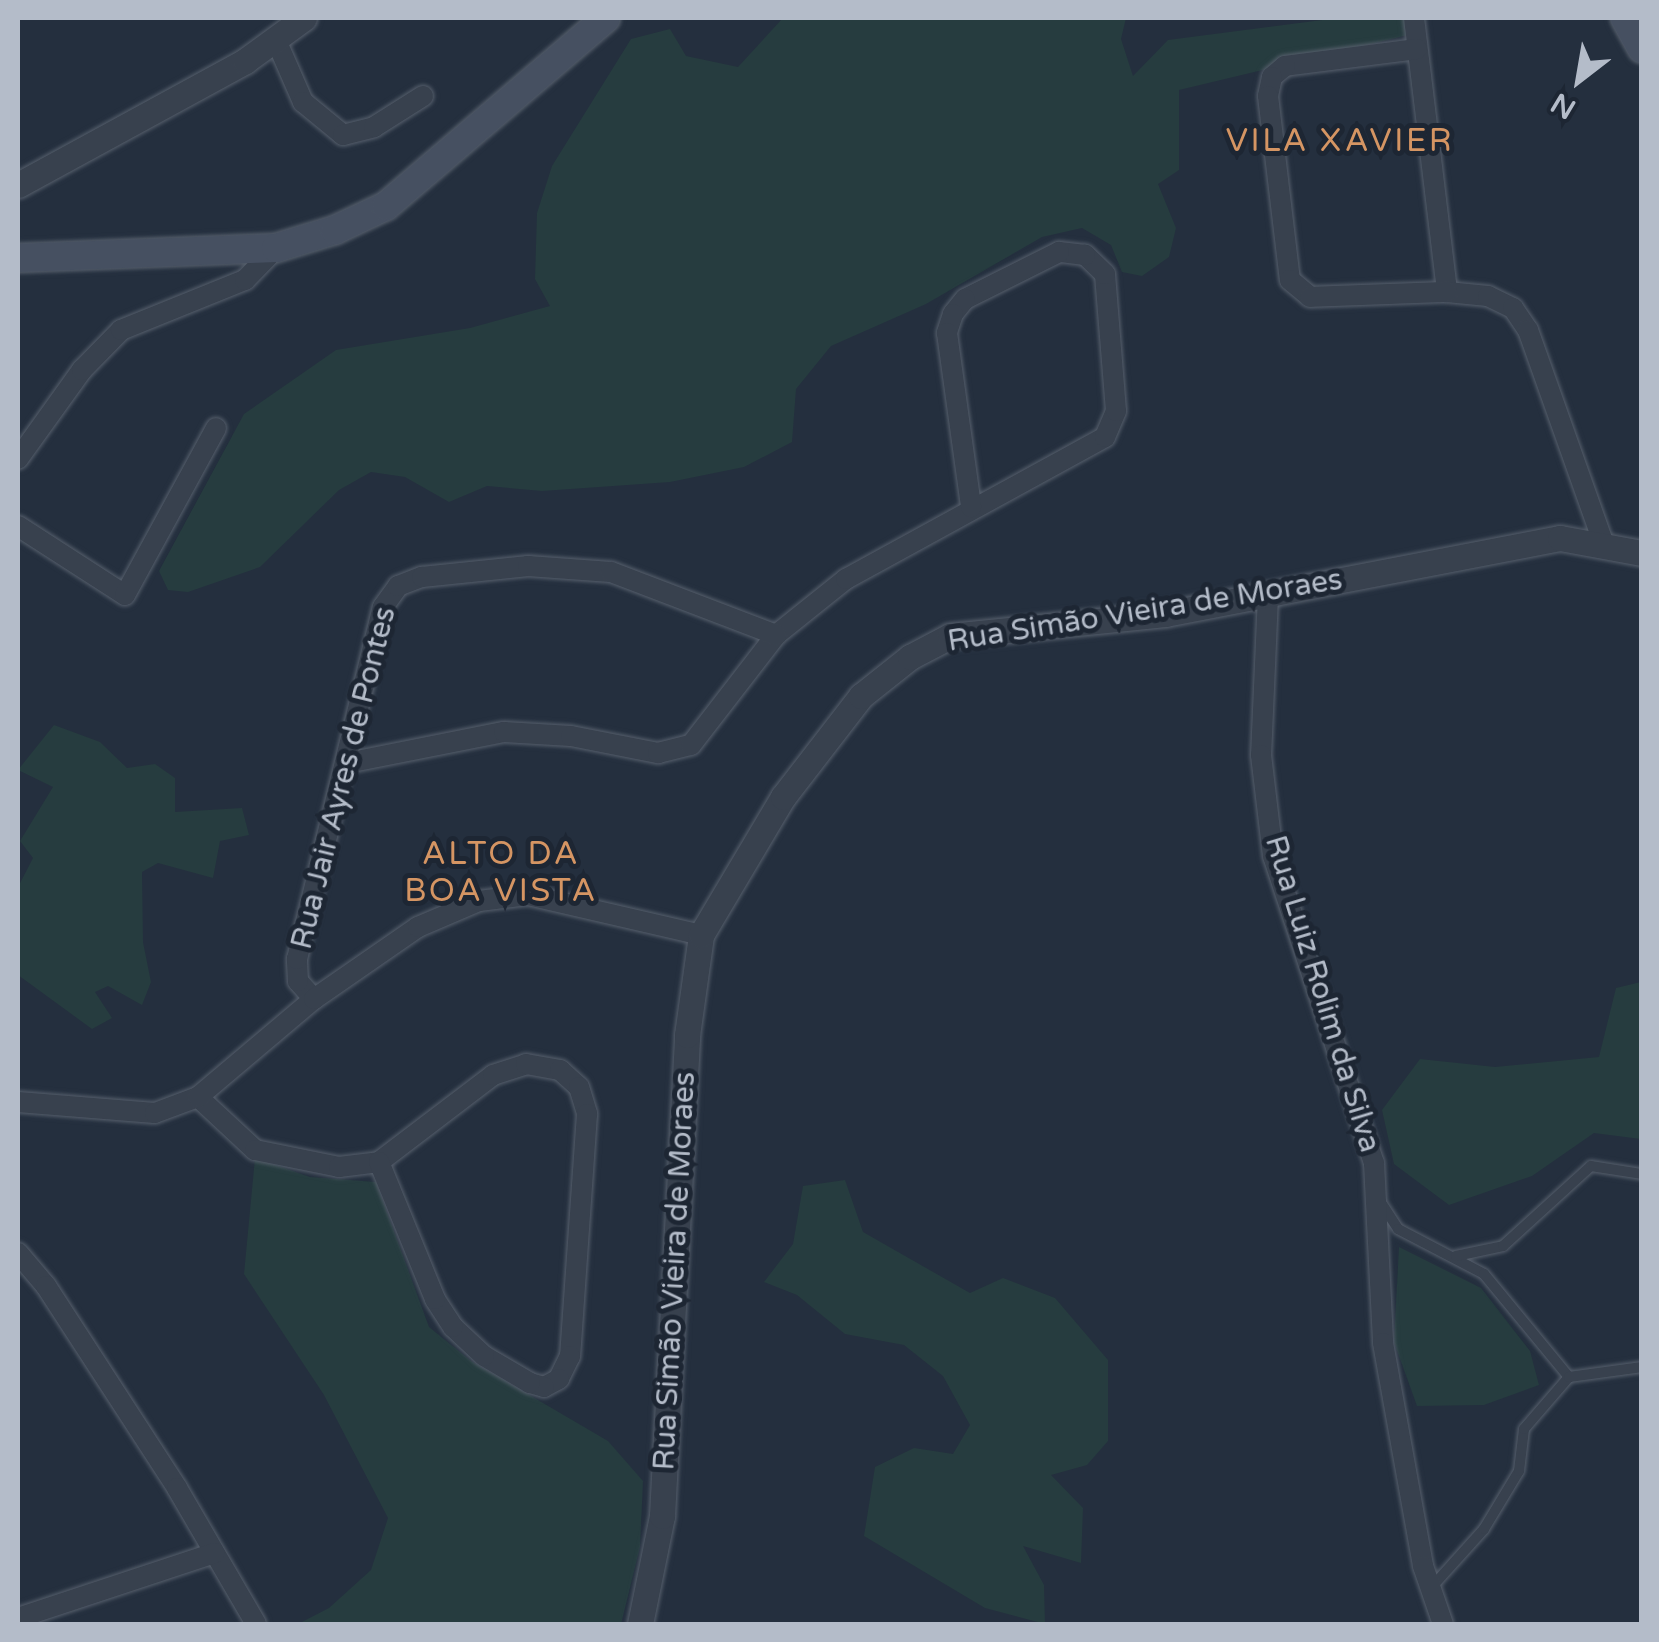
<!DOCTYPE html>
<meta charset="utf-8">
<style>
body{margin:0}
#map{position:relative;width:1659px;height:1642px;overflow:hidden;background:#242f3e;font-family:"Varela Round",sans-serif}
div>[style]{position:absolute}
[style*='--x']{left:calc(var(--x)*1px);top:calc(var(--y)*1px);width:calc(var(--w)*1px);rotate:calc(var(--a)*1deg)}
.green>*{inset:0;background:#263c3f}
.roads{filter:drop-shadow(0 0 2px #565f6c) drop-shadow(0 0 2px #565f6c)}
.service>*{height:10px;margin:-5px;padding:0 5px;transform-origin:5px;border-radius:5px;background:#38414e}
.minor>*{height:20px;margin:-10px;padding:0 10px;transform-origin:10px;border-radius:10px;background:#38414e}
.tertiary>*{height:25px;margin:-12.5px;padding:0 12.5px;transform-origin:12.5px;border-radius:12.5px;background:#38414e}
.secondary>*{height:28px;margin:-14px;padding:0 14px;transform-origin:14px;border-radius:14px;background:#465061}
span{translate:-50% -50%;white-space:nowrap;text-align:center;line-height:1.15;-webkit-text-stroke:10px #1d2633;paint-order:stroke}
.street-label{font-size:30px;color:#b4bcc9}
.neighbourhood-label{font-size:32px;color:#d59563;letter-spacing:2.5px}
.frame{position:absolute;inset:0;border:20px solid #b4bcc9;pointer-events:none}
.north{position:absolute;left:1529px;top:30px;width:100px;height:100px;-webkit-text-stroke:8px #1d2633;paint-order:stroke;rotate:211deg;font-size:28px;font-weight:700;line-height:40px;text-align:center;color:#b4bcc9}
.north::after{content:'';display:block;margin:auto;width:35px;height:45px;background:#b4bcc9;clip-path:polygon(50% 0,100% 100%,50% 72%,0 100%)}
</style>
<div id="map">
<div class="green">
<i style="clip-path:polygon(783px 18px,1126px 18px,1121px 39px,1133px 76px,1168px 40px,1338px 18px,1407px 18px,1408px 35px,1179px 90px,1179px 170px,1158px 184px,1176px 228px,1169px 257px,1142px 276px,1122px 272px,1111px 245px,1082px 228px,1042px 237px,926px 304px,831px 346px,796px 389px,792px 442px,744px 467px,670px 482px,542px 491px,487px 486px,449px 502px,405px 477px,371px 472px,339px 490px,260px 567px,188px 592px,168px 590px,159px 571px,244px 414px,336px 350px,470px 328px,550px 306px,535px 279px,537px 213px,552px 166px,631px 39px,670px 29px,686px 56px,738px 67px)"></i>
<i style="clip-path:polygon(54px 725px,100px 742px,127px 768px,155px 764px,175px 778px,175px 812px,242px 808px,249px 835px,220px 841px,213px 878px,158px 863px,142px 872px,143px 942px,151px 982px,142px 1005px,108px 986px,95px 992px,112px 1018px,92px 1029px,18px 975px,18px 887px,33px 858px,20px 841px,53px 787px,18px 770px)"></i>
<i style="clip-path:polygon(1641px 982px,1641px 1139px,1594px 1133px,1532px 1176px,1449px 1205px,1394px 1164px,1382px 1110px,1420px 1059px,1495px 1067px,1599px 1057px,1616px 988px)"></i>
<i style="clip-path:polygon(255px 1158px,310px 1177px,376px 1182px,429px 1327px,471px 1361px,608px 1441px,643px 1481px,640px 1547px,621px 1624px,298px 1624px,329px 1608px,371px 1570px,388px 1518px,324px 1395px,244px 1274px)"></i>
<i style="clip-path:polygon(845px 1180px,863px 1232px,970px 1293px,1003px 1278px,1055px 1298px,1108px 1360px,1108px 1441px,1087px 1465px,1051px 1475px,1083px 1508px,1081px 1563px,1023px 1546px,1044px 1585px,1045px 1624px,985px 1608px,864px 1536px,875px 1467px,914px 1448px,953px 1454px,970px 1425px,943px 1376px,904px 1345px,845px 1334px,797px 1295px,764px 1282px,793px 1244px,803px 1186px)"></i>
<i style="clip-path:polygon(1399px 1247px,1481px 1288px,1530px 1351px,1539px 1385px,1484px 1405px,1417px 1406px,1394px 1342px)"></i>
</div>
<div class="roads">
<div class="service">
<i style="--x:1380;--y:1201;--w:33;--a:57"></i>
<i style="--x:1398;--y:1229;--w:97;--a:27.6"></i>
<i style="--x:1484;--y:1274;--w:134;--a:50.5"></i>
<i style="--x:1456;--y:1256;--w:48;--a:-12"></i>
<i style="--x:1503;--y:1246;--w:119;--a:-42.3"></i>
<i style="--x:1591;--y:1166;--w:52;--a:8.9"></i>
<i style="--x:1430;--y:1589;--w:81;--a:-48"></i>
<i style="--x:1484;--y:1529;--w:68;--a:-58.9"></i>
<i style="--x:1519;--y:1471;--w:42;--a:-83.2"></i>
<i style="--x:1524;--y:1429;--w:69;--a:-49.1"></i>
<i style="--x:1569;--y:1377;--w:74;--a:-7.8"></i>
</div>
<div class="minor">
<i style="--x:1414;--y:18;--w:276;--a:83.1"></i>
<i style="--x:1447;--y:292;--w:41;--a:5.6"></i>
<i style="--x:1488;--y:296;--w:28;--a:26"></i>
<i style="--x:1513;--y:308;--w:27;--a:56"></i>
<i style="--x:1528;--y:330;--w:225;--a:70.5"></i>
<i style="--x:276;--y:40;--w:68;--a:66.5"></i>
<i style="--x:303;--y:102;--w:52;--a:39.5"></i>
<i style="--x:343;--y:135;--w:32;--a:-14"></i>
<i style="--x:374;--y:127;--w:58;--a:-32.3"></i>
<i style="--x:1417;--y:49;--w:133;--a:172.7"></i>
<i style="--x:1285;--y:66;--w:17;--a:140"></i>
<i style="--x:1272;--y:77;--w:19;--a:102"></i>
<i style="--x:1268;--y:96;--w:185;--a:83.2"></i>
<i style="--x:1290;--y:280;--w:26;--a:40"></i>
<i style="--x:1310;--y:297;--w:137;--a:-2.1"></i>
<i style="--x:18;--y:459;--w:110;--a:-54.3"></i>
<i style="--x:82;--y:370;--w:56;--a:-45.7"></i>
<i style="--x:121;--y:330;--w:134;--a:-22"></i>
<i style="--x:245;--y:280;--w:45;--a:-45.9"></i>
<i style="--x:18;--y:526;--w:127;--a:32.8"></i>
<i style="--x:125;--y:595;--w:190;--a:-61.4"></i>
<i style="--x:1268;--y:596;--w:159;--a:92.5"></i>
<i style="--x:1261;--y:755;--w:102;--a:83.2"></i>
<i style="--x:1273;--y:856;--w:323;--a:71.8"></i>
<i style="--x:1374;--y:1163;--w:180;--a:87.1"></i>
<i style="--x:1383;--y:1343;--w:227;--a:79.8"></i>
<i style="--x:1423;--y:1566;--w:61;--a:71"></i>
<i style="--x:347;--y:763;--w:160;--a:-11.2"></i>
<i style="--x:504;--y:732;--w:67;--a:3.4"></i>
<i style="--x:571;--y:736;--w:89;--a:11.1"></i>
<i style="--x:658;--y:753;--w:34;--a:-14"></i>
<i style="--x:691;--y:745;--w:139;--a:-52.3"></i>
<i style="--x:776;--y:635;--w:90;--a:-38.7"></i>
<i style="--x:846;--y:579;--w:295;--a:-28.7"></i>
<i style="--x:1105;--y:437;--w:28;--a:-67"></i>
<i style="--x:1116;--y:411;--w:137;--a:-94.6"></i>
<i style="--x:1105;--y:274;--w:28;--a:-136"></i>
<i style="--x:1085;--y:255;--w:26;--a:-173"></i>
<i style="--x:1059;--y:252;--w:105;--a:153.4"></i>
<i style="--x:965;--y:299;--w:19;--a:129"></i>
<i style="--x:953;--y:314;--w:20;--a:108"></i>
<i style="--x:947;--y:333;--w:176;--a:82.1"></i>
<i style="--x:314;--y:999;--w:24;--a:-132"></i>
<i style="--x:298;--y:981;--w:22;--a:-93"></i>
<i style="--x:297;--y:959;--w:362;--a:-76.3"></i>
<i style="--x:383;--y:607;--w:26;--a:-54"></i>
<i style="--x:398;--y:586;--w:26;--a:-21"></i>
<i style="--x:422;--y:577;--w:107;--a:-5.9"></i>
<i style="--x:528;--y:566;--w:83;--a:4.1"></i>
<i style="--x:611;--y:572;--w:177;--a:20.9"></i>
<i style="--x:198;--y:1097;--w:78;--a:42.9"></i>
<i style="--x:255;--y:1150;--w:86;--a:11.4"></i>
<i style="--x:339;--y:1167;--w:40;--a:-7.1"></i>
<i style="--x:379;--y:1162;--w:143;--a:-37.3"></i>
<i style="--x:493;--y:1075;--w:35;--a:-18"></i>
<i style="--x:526;--y:1064;--w:35;--a:10"></i>
<i style="--x:560;--y:1070;--w:25;--a:42"></i>
<i style="--x:579;--y:1087;--w:28;--a:73"></i>
<i style="--x:587;--y:1114;--w:243;--a:94"></i>
<i style="--x:570;--y:1356;--w:25;--a:116"></i>
<i style="--x:559;--y:1379;--w:17;--a:152"></i>
<i style="--x:544;--y:1387;--w:15;--a:-164"></i>
<i style="--x:530;--y:1383;--w:53;--a:-149.6"></i>
<i style="--x:484;--y:1356;--w:42;--a:-136.9"></i>
<i style="--x:453;--y:1327;--w:33;--a:-123"></i>
<i style="--x:435;--y:1299;--w:148;--a:-112.2"></i>
<i style="--x:18;--y:1102;--w:137;--a:4.6"></i>
<i style="--x:155;--y:1113;--w:46;--a:-20.4"></i>
<i style="--x:198;--y:1097;--w:152;--a:-40.2"></i>
<i style="--x:314;--y:999;--w:126;--a:-34.7"></i>
<i style="--x:418;--y:927;--w:66;--a:-23.1"></i>
<i style="--x:479;--y:901;--w:49;--a:-7"></i>
<i style="--x:528;--y:895;--w:178;--a:13"></i>
<i style="--x:18;--y:1253;--w:43;--a:49.7"></i>
<i style="--x:46;--y:1286;--w:241;--a:57"></i>
<i style="--x:177;--y:1488;--w:157;--a:59.8"></i>
<i style="--x:18;--y:1618;--w:207;--a:-18.3"></i>
</div>
<div class="tertiary">
<i style="--x:18;--y:185;--w:259;--a:-28.6"></i>
<i style="--x:245;--y:61;--w:73;--a:-36.1"></i>
<i style="--x:640;--y:1624;--w:110;--a:-78.5"></i>
<i style="--x:662;--y:1516;--w:482;--a:-87"></i>
<i style="--x:687;--y:1035;--w:101;--a:-82"></i>
<i style="--x:701;--y:935;--w:161;--a:-59.3"></i>
<i style="--x:783;--y:797;--w:128;--a:-52.3"></i>
<i style="--x:861;--y:696;--w:63;--a:-38.5"></i>
<i style="--x:910;--y:657;--w:45;--a:-27.7"></i>
<i style="--x:950;--y:636;--w:216;--a:-5.8"></i>
<i style="--x:1165;--y:614;--w:402;--a:-10.9"></i>
<i style="--x:1560;--y:538;--w:83;--a:10.4"></i>
</div>
<div class="secondary">
<i style="--x:1625;--y:18;--w:35;--a:61"></i>
<i style="--x:18;--y:258;--w:258;--a:-2.2"></i>
<i style="--x:276;--y:248;--w:62;--a:-17"></i>
<i style="--x:335;--y:230;--w:56;--a:-25.2"></i>
<i style="--x:386;--y:206;--w:289;--a:-40.5"></i>
</div>
</div>
<div class="street-label">
<span style="left:1145px;top:611px;rotate:-9deg">Rua Simão Vieira de Moraes</span>
<span style="left:344px;top:778px;rotate:-76deg">Rua Jair Ayres de Pontes</span>
<span style="left:1322px;top:994px;rotate:73deg">Rua Luiz Rolim da Silva</span>
<span style="left:675px;top:1271px;rotate:-87deg">Rua Simão Vieira de Moraes</span>
</div>
<div class="neighbourhood-label">
<span style="left:1340px;top:141px">VILA XAVIER</span>
<span style="left:501px;top:873px">ALTO DA<br>BOA VISTA</span>
</div>
<div class="frame"></div>
<div class="north">N</div>
</div>
